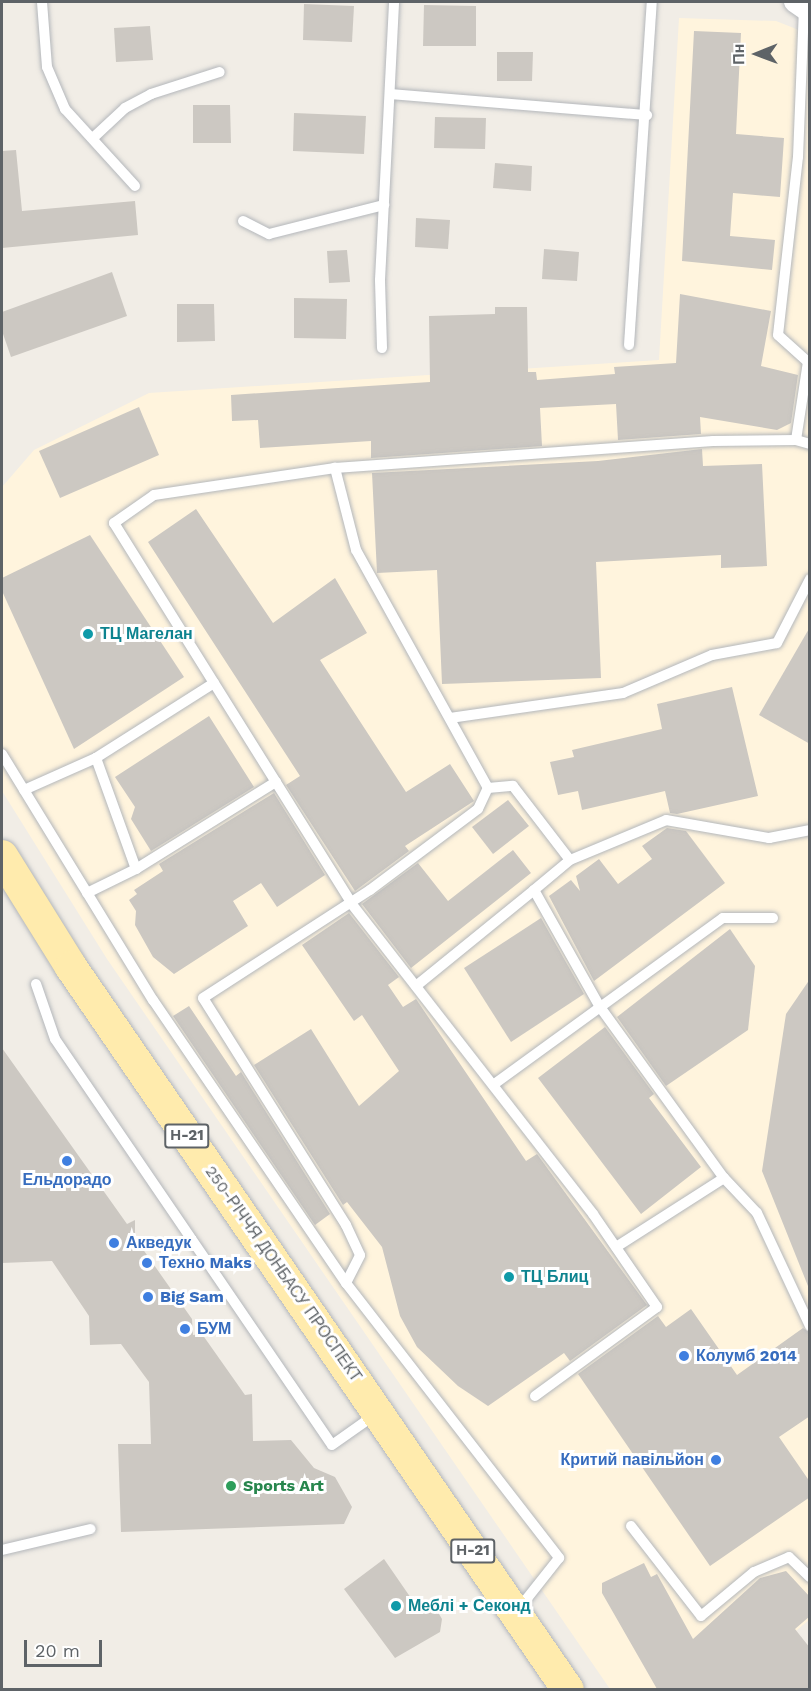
<!DOCTYPE html>
<meta charset="utf-8">
<style>
body{margin:0}
#map{position:relative;width:811px;height:1691px;overflow:hidden;background:#f1ede6;font-family:"Work Sans",sans-serif}
div>[style]{position:absolute}
[style*='--x']{left:calc(var(--x)*1px);top:calc(var(--y)*1px);width:calc(var(--w)*1px);rotate:calc(var(--a)*1deg)}
.commercial>*{inset:0;background:#fff4dd}
.building>*{inset:0;background:#ccc8c2}
.roads{filter:drop-shadow(0 0 2px #b4b7bb) drop-shadow(0 0 2px #b4b7bb)}
.lane>*{height:10px;margin:-5px;padding:0 5px;transform-origin:5px;border-radius:5px;background:#fff}
.street>*{height:20px;margin:-10px;padding:0 10px;transform-origin:10px;border-radius:10px;background:#fff}
.primary>*{height:32px;margin:-16px;padding:0 16px;transform-origin:16px;border-radius:16px;background:#ffebad}
.dots>*{width:16px;height:16px;translate:-50% -50%;box-sizing:border-box;border:3px solid #fff;border-radius:50%}
span{translate:-50% -50%;white-space:nowrap;text-align:center;line-height:1.15;-webkit-text-stroke:6px #fff;paint-order:stroke}
.shield-label span{padding:2px 4px;background:#fff;border:2px solid;border-radius:4px;-webkit-text-stroke-width:0}
.shield-label{font-size:15px;color:#5e6367;font-weight:700}
.culture-label{font-size:16px;color:#0d838f;font-weight:700}
.left{translate:0 -50%;text-align:left}
.shop-label{font-size:16px;color:#366cbe;font-weight:700}
.right{translate:-100% -50%;text-align:right}
.street-label{font-size:16px;color:#5e6367}
.leisure-label{font-size:16px;color:#27864d;font-weight:700}
.frame{position:absolute;inset:0;border:3px solid #5e6367;pointer-events:none}
.north{position:absolute;left:727px;top:24px;width:60px;height:60px;-webkit-text-stroke:4px #fff;paint-order:stroke;rotate:269deg;font-size:16px;font-weight:700;line-height:24px;text-align:center;color:#5e6367}
.north::after{content:'';display:block;margin:auto;width:21px;height:27px;background:#5e6367;clip-path:polygon(50% 0,100% 100%,50% 72%,0 100%)}
.scale{position:absolute;left:24px;top:1640px;width:78px;height:27px;box-sizing:border-box;border:3px solid #5e6367;border-top:0;padding-left:8px;font-size:18px;line-height:21px;white-space:nowrap;color:#5e6367;-webkit-text-stroke:4px #fff;paint-order:stroke}
</style>
<div id="map">
<div class="commercial">
<i style="clip-path:polygon(679px 18px,776px 21px,809px 34px,809px 1620px,727px 1689px,610px 1689px,107px 959px,2px 791px,2px 487px,34px 450px,149px 393px,659px 360px)"></i>
</div>
<div class="building">
<i style="clip-path:polygon(304px 4px,354px 6px,352px 42px,303px 40px)"></i>
<i style="clip-path:polygon(424px 5px,476px 6px,476px 46px,423px 46px)"></i>
<i style="clip-path:polygon(150px 26px,153px 60px,116px 62px,114px 28px)"></i>
<i style="clip-path:polygon(694px 31px,741px 33px,736px 134px,784px 138px,780px 197px,733px 193px,730px 236px,775px 240px,772px 270px,682px 261px)"></i>
<i style="clip-path:polygon(497px 52px,533px 52px,532px 81px,497px 81px)"></i>
<i style="clip-path:polygon(193px 105px,230px 105px,231px 143px,193px 143px)"></i>
<i style="clip-path:polygon(294px 113px,366px 116px,364px 154px,293px 151px)"></i>
<i style="clip-path:polygon(435px 117px,486px 118px,485px 149px,434px 148px)"></i>
<i style="clip-path:polygon(16px 150px,22px 211px,135px 201px,138px 235px,2px 248px,2px 151px)"></i>
<i style="clip-path:polygon(495px 163px,532px 166px,531px 191px,493px 188px)"></i>
<i style="clip-path:polygon(416px 218px,450px 220px,448px 249px,415px 247px)"></i>
<i style="clip-path:polygon(544px 249px,579px 252px,577px 281px,542px 279px)"></i>
<i style="clip-path:polygon(347px 250px,350px 282px,329px 283px,327px 251px)"></i>
<i style="clip-path:polygon(112px 272px,127px 316px,11px 357px,2px 331px,2px 312px)"></i>
<i style="clip-path:polygon(680px 294px,771px 311px,761px 366px,798px 375px,791px 423px,777px 430px,700px 417px,701px 434px,618px 440px,616px 404px,540px 408px,542px 446px,371px 458px,371px 441px,260px 448px,258px 420px,232px 421px,231px 395px,430px 382px,429px 316px,495px 314px,495px 307px,527px 307px,528px 372px,536px 372px,537px 380px,615px 374px,614px 367px,676px 363px)"></i>
<i style="clip-path:polygon(294px 298px,347px 299px,346px 339px,294px 338px)"></i>
<i style="clip-path:polygon(177px 304px,214px 304px,215px 341px,177px 342px)"></i>
<i style="clip-path:polygon(139px 407px,159px 455px,60px 498px,39px 451px)"></i>
<i style="clip-path:polygon(702px 449px,703px 466px,762px 464px,767px 566px,721px 568px,721px 555px,596px 562px,601px 678px,442px 684px,437px 570px,377px 573px,372px 473px,598px 461px)"></i>
<i style="clip-path:polygon(196px 509px,273px 623px,335px 578px,367px 633px,320px 660px,406px 792px,450px 764px,474px 801px,405px 846px,409px 851px,355px 891px,286px 785px,300px 776px,148px 542px)"></i>
<i style="clip-path:polygon(90px 535px,184px 677px,74px 749px,2px 591px,2px 578px)"></i>
<i style="clip-path:polygon(810px 627px,810px 744px,759px 715px)"></i>
<i style="clip-path:polygon(732px 687px,758px 796px,677px 814px,670px 813px,665px 791px,582px 810px,578px 791px,558px 795px,550px 762px,574px 757px,572px 750px,662px 729px,657px 704px)"></i>
<i style="clip-path:polygon(209px 716px,254px 787px,151px 851px,131px 819px,135px 807px,115px 777px)"></i>
<i style="clip-path:polygon(274px 793px,325px 875px,277px 907px,261px 883px,233px 901px,248px 926px,174px 974px,153px 957px,135px 925px,136px 911px,129px 900px,137px 894px,134px 890px,163px 871px,159px 864px)"></i>
<i style="clip-path:polygon(508px 800px,529px 826px,493px 854px,472px 827px)"></i>
<i style="clip-path:polygon(667px 828px,686px 831px,725px 883px,594px 981px,549px 896px,571px 880px,580px 891px,576px 876px,599px 859px,618px 884px,652px 859px,642px 846px)"></i>
<i style="clip-path:polygon(513px 850px,531px 873px,411px 968px,362px 904px,418px 863px,448px 901px)"></i>
<i style="clip-path:polygon(349px 913px,399px 977px,388px 985px,403px 1007px,416px 999px,526px 1161px,537px 1154px,647px 1305px,570px 1361px,564px 1353px,488px 1406px,458px 1386px,417px 1347px,400px 1316px,382px 1247px,347px 1202px,343px 1205px,254px 1065px,311px 1029px,359px 1106px,399px 1071px,362px 1015px,354px 1021px,302px 945px)"></i>
<i style="clip-path:polygon(541px 918px,584px 994px,511px 1042px,464px 968px)"></i>
<i style="clip-path:polygon(730px 929px,755px 966px,748px 1030px,666px 1086px,617px 1017px)"></i>
<i style="clip-path:polygon(810px 979px,810px 1286px,808px 1286px,762px 1171px,786px 1014px)"></i>
<i style="clip-path:polygon(189px 1006px,236px 1076px,241px 1072px,330px 1214px,315px 1225px,173px 1016px)"></i>
<i style="clip-path:polygon(605px 1027px,654px 1094px,649px 1098px,701px 1167px,641px 1214px,538px 1078px)"></i>
<i style="clip-path:polygon(2px 1048px,127px 1224px,135px 1220px,135px 1238px,192px 1319px,193px 1335px,202px 1334px,245px 1395px,252px 1394px,253px 1441px,291px 1440px,314px 1468px,335px 1477px,352px 1507px,344px 1524px,121px 1532px,118px 1444px,151px 1444px,149px 1382px,121px 1344px,90px 1345px,89px 1316px,52px 1261px,2px 1263px)"></i>
<i style="clip-path:polygon(691px 1309px,737px 1375px,803px 1328px,810px 1333px,810px 1416px,779px 1437px,810px 1482px,810px 1497px,710px 1566px,578px 1374px,658px 1316px,666px 1327px)"></i>
<i style="clip-path:polygon(384px 1559px,413px 1601px,432px 1602px,442px 1619px,440px 1632px,395px 1658px,344px 1589px)"></i>
<i style="clip-path:polygon(644px 1563px,651px 1577px,657px 1574px,693px 1639px,760px 1578px,786px 1571px,810px 1597px,810px 1616px,795px 1629px,810px 1648px,810px 1689px,657px 1689px,602px 1593px,602px 1583px)"></i>
</div>
<div class="roads">
<div class="lane">
<i style="--x:42;--y:2;--w:65;--a:85.6"></i>
<i style="--x:47;--y:67;--w:46;--a:66.8"></i>
<i style="--x:65;--y:109;--w:104;--a:47.7"></i>
<i style="--x:390;--y:94;--w:258;--a:4.7"></i>
<i style="--x:94;--y:137;--w:42;--a:-43.1"></i>
<i style="--x:125;--y:108;--w:30;--a:-28"></i>
<i style="--x:151;--y:94;--w:72;--a:-17.7"></i>
<i style="--x:243;--y:221;--w:29;--a:27"></i>
<i style="--x:269;--y:234;--w:119;--a:-14.2"></i>
<i style="--x:629;--y:345;--w:344;--a:-86.2"></i>
<i style="--x:382;--y:348;--w:68;--a:-91.7"></i>
<i style="--x:380;--y:280;--w:278;--a:-87.1"></i>
<i style="--x:796;--y:440;--w:15;--a:16"></i>
<i style="--x:335;--y:468;--w:183;--a:171.5"></i>
<i style="--x:154;--y:495;--w:49;--a:145"></i>
<i style="--x:114;--y:523;--w:448;--a:58"></i>
<i style="--x:351;--y:903;--w:394;--a:52.1"></i>
<i style="--x:593;--y:1214;--w:113;--a:55.5"></i>
<i style="--x:657;--y:1307;--w:151;--a:143.9"></i>
<i style="--x:214;--y:683;--w:140;--a:147.6"></i>
<i style="--x:96;--y:758;--w:118;--a:70.2"></i>
<i style="--x:136;--y:869;--w:165;--a:-31.9"></i>
<i style="--x:450;--y:718;--w:175;--a:-8.2"></i>
<i style="--x:623;--y:693;--w:97;--a:-23.1"></i>
<i style="--x:712;--y:655;--w:66;--a:-10.5"></i>
<i style="--x:777;--y:643;--w:72;--a:-62.7"></i>
<i style="--x:2;--y:754;--w:289;--a:58.5"></i>
<i style="--x:153;--y:1000;--w:343;--a:55.7"></i>
<i style="--x:346;--y:1283;--w:348;--a:52.2"></i>
<i style="--x:559;--y:1558;--w:68;--a:128.4"></i>
<i style="--x:488;--y:788;--w:25;--a:-5"></i>
<i style="--x:513;--y:786;--w:93;--a:52.4"></i>
<i style="--x:570;--y:860;--w:47;--a:140.2"></i>
<i style="--x:24;--y:790;--w:79;--a:-24"></i>
<i style="--x:570;--y:860;--w:104;--a:-22.6"></i>
<i style="--x:666;--y:820;--w:105;--a:9.9"></i>
<i style="--x:769;--y:838;--w:42;--a:-11"></i>
<i style="--x:87;--y:893;--w:55;--a:-26.1"></i>
<i style="--x:36;--y:984;--w:58;--a:70.9"></i>
<i style="--x:55;--y:1039;--w:491;--a:55.7"></i>
<i style="--x:332;--y:1445;--w:54;--a:-35.2"></i>
<i style="--x:416;--y:986;--w:152;--a:-39.1"></i>
<i style="--x:534;--y:890;--w:134;--a:60.6"></i>
<i style="--x:600;--y:1007;--w:211;--a:54.1"></i>
<i style="--x:724;--y:1178;--w:128;--a:147.4"></i>
<i style="--x:493;--y:1085;--w:284;--a:-36"></i>
<i style="--x:723;--y:918;--w:50;--a:0"></i>
<i style="--x:724;--y:1178;--w:48;--a:46.7"></i>
<i style="--x:757;--y:1213;--w:125;--a:64.9"></i>
<i style="--x:346;--y:1283;--w:31;--a:-63"></i>
<i style="--x:360;--y:1255;--w:33;--a:-115"></i>
<i style="--x:346;--y:1225;--w:268;--a:-122.2"></i>
<i style="--x:203;--y:998;--w:199;--a:-32.9"></i>
<i style="--x:370;--y:890;--w:135;--a:-36.9"></i>
<i style="--x:478;--y:809;--w:23;--a:-65"></i>
<i style="--x:488;--y:788;--w:272;--a:-119"></i>
<i style="--x:356;--y:550;--w:85;--a:-104.4"></i>
<i style="--x:335;--y:468;--w:379;--a:-4.1"></i>
<i style="--x:713;--y:441;--w:83;--a:-0.7"></i>
<i style="--x:796;--y:440;--w:79;--a:-81.3"></i>
<i style="--x:808;--y:362;--w:40;--a:-138"></i>
<i style="--x:778;--y:335;--w:179;--a:-83.6"></i>
<i style="--x:798;--y:157;--w:148;--a:-87.7"></i>
<i style="--x:631;--y:1526;--w:114;--a:52.1"></i>
<i style="--x:701;--y:1616;--w:69;--a:-39.7"></i>
<i style="--x:754;--y:1572;--w:38;--a:-23"></i>
<i style="--x:789;--y:1557;--w:29;--a:44"></i>
<i style="--x:2;--y:1550;--w:91;--a:-13.3"></i>
</div>
<div class="street">
<i style="--x:794;--y:2;--w:19;--a:35"></i>
</div>
<div class="primary">
<i style="--x:2;--y:856;--w:131;--a:58.1"></i>
<i style="--x:71;--y:967;--w:877;--a:55.49"></i>
</div>
</div>
<div class="dots">
<i style="left:88px;top:634px;background:#0f9aa8"></i>
<i style="left:67px;top:1161px;background:#3f7fe0"></i>
<i style="left:114px;top:1243px;background:#3f7fe0"></i>
<i style="left:147px;top:1263px;background:#3f7fe0"></i>
<i style="left:509px;top:1277px;background:#0f9aa8"></i>
<i style="left:148px;top:1297px;background:#3f7fe0"></i>
<i style="left:185px;top:1329px;background:#3f7fe0"></i>
<i style="left:684px;top:1356px;background:#3f7fe0"></i>
<i style="left:716px;top:1460px;background:#3f7fe0"></i>
<i style="left:231px;top:1486px;background:#2e9e5b"></i>
<i style="left:396px;top:1606px;background:#0f9aa8"></i>
</div>
<div class="shield-label">
<span style="left:187px;top:1136px">Н-21</span>
<span style="left:473px;top:1551px">Н-21</span>
</div>
<div class="culture-label">
<span class="left" style="left:100px;top:634px">ТЦ Магелан</span>
<span class="left" style="left:521px;top:1277px">ТЦ Блиц</span>
<span class="left" style="left:408px;top:1606px">Меблі + Секонд</span>
</div>
<div class="shop-label">
<span style="left:67px;top:1180px">Ельдорадо</span>
<span class="left" style="left:126px;top:1243px">Акведук</span>
<span class="left" style="left:159px;top:1263px">Техно Maks</span>
<span class="left" style="left:160px;top:1297px">Big Sam</span>
<span class="left" style="left:197px;top:1329px">БУМ</span>
<span class="left" style="left:696px;top:1356px">Колумб 2014</span>
<span class="right" style="left:704px;top:1460px">Критий павільйон</span>
</div>
<div class="street-label">
<span style="left:283px;top:1274px;rotate:55deg">250-РІЧЧЯ ДОНБАСУ ПРОСПЕКТ</span>
</div>
<div class="leisure-label">
<span class="left" style="left:243px;top:1486px">Sports Art</span>
</div>
<div class="frame"></div>
<div class="north">Пн</div>
<div class="scale">20 m</div>
</div>
